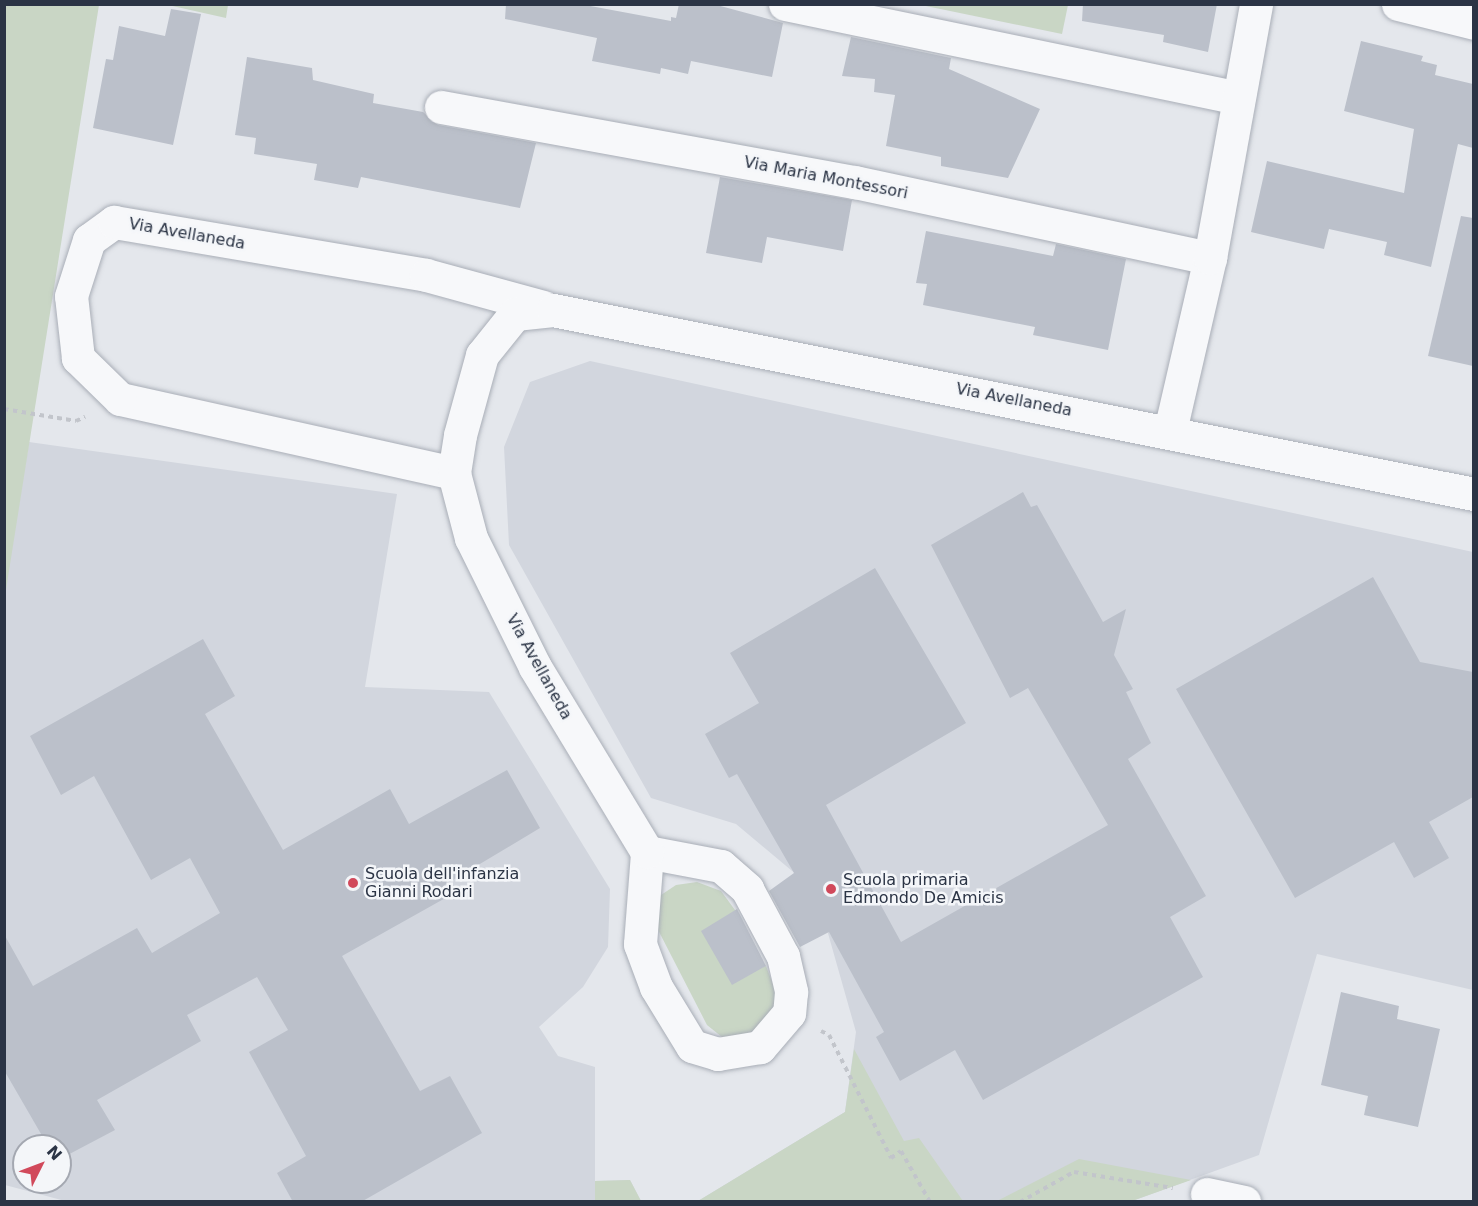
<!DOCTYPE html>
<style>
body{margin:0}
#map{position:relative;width:1478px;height:1206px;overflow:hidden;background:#e4e7ec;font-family:"DejaVu Sans",sans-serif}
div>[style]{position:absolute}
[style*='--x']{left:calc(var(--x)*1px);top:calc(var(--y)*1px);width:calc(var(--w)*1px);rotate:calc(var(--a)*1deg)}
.built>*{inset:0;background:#d2d6de}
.green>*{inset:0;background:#c9d6c5}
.building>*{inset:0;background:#bbc0ca}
.path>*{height:4px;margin-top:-2px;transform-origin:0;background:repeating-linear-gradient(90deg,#c2c5cb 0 4.5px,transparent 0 9px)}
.roads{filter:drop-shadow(0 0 2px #a9aeb7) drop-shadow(0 0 2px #a9aeb7)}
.minor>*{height:33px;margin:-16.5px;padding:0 16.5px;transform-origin:16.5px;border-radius:16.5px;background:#f7f8fa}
.dots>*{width:16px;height:16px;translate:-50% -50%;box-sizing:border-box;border:3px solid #f4f6f9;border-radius:50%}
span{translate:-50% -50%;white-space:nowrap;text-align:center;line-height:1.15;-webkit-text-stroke:5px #f4f6f9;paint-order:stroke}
.street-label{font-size:16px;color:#2b3445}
.poi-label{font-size:16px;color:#2b3445}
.left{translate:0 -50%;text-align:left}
.frame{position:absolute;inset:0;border:6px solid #2b3445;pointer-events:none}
.north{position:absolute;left:12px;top:1134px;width:60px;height:60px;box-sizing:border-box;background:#f4f6f9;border:2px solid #a4a8b1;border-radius:50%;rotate:48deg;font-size:16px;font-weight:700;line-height:24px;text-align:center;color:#2b3445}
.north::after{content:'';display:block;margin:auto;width:21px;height:27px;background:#d1495b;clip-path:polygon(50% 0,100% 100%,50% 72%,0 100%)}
</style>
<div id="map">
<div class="built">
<i style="clip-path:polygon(590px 361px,1473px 552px,1473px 990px,1317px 954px,1259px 1155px,1132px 1201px,698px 1201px,845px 1112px,856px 1032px,816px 891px,736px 824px,651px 798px,509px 545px,504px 447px,530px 382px)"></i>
<i style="clip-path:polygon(evenodd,29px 442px,397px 494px,365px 687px,489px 692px,610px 889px,608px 947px,583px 987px,539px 1027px,558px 1056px,595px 1067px,595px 1181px,630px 1180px,641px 1201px,69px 1202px,5px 1185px,4px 596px,29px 442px,24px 1146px,60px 1146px,60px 1182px,24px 1182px,24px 1146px)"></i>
</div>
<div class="green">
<i style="clip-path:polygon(5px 4px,99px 5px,5px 596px,4px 5px)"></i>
<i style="clip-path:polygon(168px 5px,228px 5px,226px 18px)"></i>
<i style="clip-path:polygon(921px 5px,1068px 5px,1062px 34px)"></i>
<i style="clip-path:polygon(697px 882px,721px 891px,735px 910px,761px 968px,766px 966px,780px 1003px,767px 1030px,738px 1040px,722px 1037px,707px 1025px,655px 924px,658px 897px,676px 885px)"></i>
<i style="clip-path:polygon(854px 1049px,904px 1141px,919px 1138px,963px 1201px,698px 1201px,845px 1112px)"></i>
<i style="clip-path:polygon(1079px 1159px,1191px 1180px,1132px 1201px,997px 1201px)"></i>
<i style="clip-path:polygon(630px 1180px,641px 1201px,595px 1201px,595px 1181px)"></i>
</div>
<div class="building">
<i style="clip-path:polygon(506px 4px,585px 5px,671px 21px,671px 17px,676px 18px,679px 4px,713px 4px,783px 23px,772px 77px,691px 61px,688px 74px,661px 68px,660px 74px,592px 61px,597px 38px,505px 19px)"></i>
<i style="clip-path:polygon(1083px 4px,1217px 4px,1208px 52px,1163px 42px,1164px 35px,1082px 21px)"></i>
<i style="clip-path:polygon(171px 9px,201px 14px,173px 145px,93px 128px,106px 59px,113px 60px,119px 26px,165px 36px)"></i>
<i style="clip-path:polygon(851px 37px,951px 58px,949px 69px,1040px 109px,1008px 178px,941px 166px,941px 157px,886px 146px,895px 95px,874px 92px,875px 79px,842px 76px)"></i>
<i style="clip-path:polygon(1361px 41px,1423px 56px,1421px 61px,1437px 65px,1435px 75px,1473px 84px,1473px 148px,1458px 144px,1431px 267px,1384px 255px,1387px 242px,1329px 229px,1324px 249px,1251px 232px,1267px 161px,1404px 193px,1414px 129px,1344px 111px)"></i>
<i style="clip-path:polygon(247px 57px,312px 68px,313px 80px,374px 94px,373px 103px,423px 112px,438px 125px,536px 143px,520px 208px,361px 177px,358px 188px,314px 180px,317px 164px,254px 154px,256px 138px,235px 135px)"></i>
<i style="clip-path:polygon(720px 177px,852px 200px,843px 251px,767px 237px,762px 263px,706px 253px)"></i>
<i style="clip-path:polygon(1461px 216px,1473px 218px,1473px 366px,1428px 356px)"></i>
<i style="clip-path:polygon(926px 231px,1053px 256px,1056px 244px,1126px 259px,1108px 350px,1033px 335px,1035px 327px,923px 305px,927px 284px,916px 283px)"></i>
<i style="clip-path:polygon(1023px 492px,1031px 507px,1037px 505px,1103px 622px,1126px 609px,1114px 655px,1133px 689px,1126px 692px,1151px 743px,1128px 759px,1206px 896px,1170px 917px,1203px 977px,983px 1100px,955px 1050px,900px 1081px,876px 1037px,884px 1032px,829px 932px,800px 947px,769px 891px,794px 873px,737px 774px,729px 778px,705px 734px,759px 703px,730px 653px,875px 568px,966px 723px,826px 805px,901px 942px,1108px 825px,1028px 688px,1010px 698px,931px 545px)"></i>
<i style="clip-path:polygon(1373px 577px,1420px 662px,1473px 672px,1473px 797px,1429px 822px,1449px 858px,1414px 878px,1394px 842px,1295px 898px,1176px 689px)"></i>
<i style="clip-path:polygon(203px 639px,235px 696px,205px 714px,283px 850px,390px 789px,409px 824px,507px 770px,540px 828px,443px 886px,449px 896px,342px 956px,420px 1091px,450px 1076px,482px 1133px,361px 1202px,293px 1202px,277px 1173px,306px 1156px,249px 1052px,288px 1030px,257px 977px,187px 1015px,201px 1041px,97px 1100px,115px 1130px,60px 1159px,60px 1146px,48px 1146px,4px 1070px,4px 934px,33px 986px,137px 928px,152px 953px,220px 913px,190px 858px,151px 880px,94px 776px,61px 795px,30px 736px)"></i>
<i style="clip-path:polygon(737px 909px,766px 966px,732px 985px,701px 931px)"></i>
<i style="clip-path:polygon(1341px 992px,1399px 1006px,1397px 1019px,1440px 1029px,1418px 1127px,1364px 1115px,1368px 1096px,1321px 1085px)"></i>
</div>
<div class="path">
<i style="--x:4;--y:409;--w:73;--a:9.5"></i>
<i style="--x:76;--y:421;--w:10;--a:-24"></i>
<i style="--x:821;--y:1031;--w:9;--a:27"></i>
<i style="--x:829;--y:1035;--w:138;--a:63.2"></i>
<i style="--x:891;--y:1158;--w:12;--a:-35"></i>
<i style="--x:901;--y:1151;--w:59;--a:60.4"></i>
<i style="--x:1020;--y:1202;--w:62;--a:-29.1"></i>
<i style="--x:1074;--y:1172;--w:100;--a:9.2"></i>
</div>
<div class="roads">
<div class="minor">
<i style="--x:785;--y:4;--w:463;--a:11.7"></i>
<i style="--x:1398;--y:4;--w:78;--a:14"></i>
<i style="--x:441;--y:107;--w:421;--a:10.3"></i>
<i style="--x:855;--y:182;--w:363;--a:12.1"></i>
<i style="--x:1170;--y:431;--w:178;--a:-77"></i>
<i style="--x:1210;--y:258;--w:258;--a:-79.7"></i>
<i style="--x:454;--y:473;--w:342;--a:-167.5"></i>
<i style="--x:120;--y:399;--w:59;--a:-135.7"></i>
<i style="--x:78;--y:358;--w:62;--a:-96.4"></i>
<i style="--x:71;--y:296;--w:59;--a:-72.2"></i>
<i style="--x:89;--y:240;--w:31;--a:-36"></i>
<i style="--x:114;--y:222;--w:316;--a:9.6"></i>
<i style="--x:426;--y:275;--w:121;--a:15.3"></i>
<i style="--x:647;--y:852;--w:75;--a:10.7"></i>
<i style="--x:721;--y:866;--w:35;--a:41"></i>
<i style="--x:747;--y:889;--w:76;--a:61.8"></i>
<i style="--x:783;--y:956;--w:37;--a:77"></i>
<i style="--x:791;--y:992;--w:21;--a:95"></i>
<i style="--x:789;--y:1013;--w:45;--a:130.5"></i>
<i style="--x:760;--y:1047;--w:43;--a:170.5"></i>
<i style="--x:718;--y:1054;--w:27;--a:-163"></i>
<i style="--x:692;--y:1046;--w:69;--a:-121.4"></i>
<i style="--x:656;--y:987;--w:46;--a:-110.4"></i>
<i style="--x:640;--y:944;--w:92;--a:-85.6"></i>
<i style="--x:647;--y:852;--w:216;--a:-121.2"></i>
<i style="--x:535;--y:667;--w:144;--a:-116.4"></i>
<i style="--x:471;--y:538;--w:67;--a:-104.7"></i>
<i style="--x:454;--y:473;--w:38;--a:-81"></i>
<i style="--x:460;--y:435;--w:83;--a:-74.6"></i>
<i style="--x:482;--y:355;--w:53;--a:-51.2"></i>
<i style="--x:515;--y:314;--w:38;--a:-6"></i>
<i style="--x:553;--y:310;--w:939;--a:11.3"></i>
<i style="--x:1207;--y:1194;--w:38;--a:12"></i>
</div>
</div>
<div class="dots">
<i style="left:353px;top:883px;background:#d1495b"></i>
<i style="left:831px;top:889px;background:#d1495b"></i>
</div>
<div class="street-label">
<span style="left:826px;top:178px;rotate:11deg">Via Maria Montessori</span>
<span style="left:187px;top:234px;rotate:10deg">Via Avellaneda</span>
<span style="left:1014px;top:400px;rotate:11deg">Via Avellaneda</span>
<span style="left:539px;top:667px;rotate:61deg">Via Avellaneda</span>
</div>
<div class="poi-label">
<span class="left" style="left:365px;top:883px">Scuola dell'infanzia<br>Gianni Rodari</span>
<span class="left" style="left:843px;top:889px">Scuola primaria<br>Edmondo De Amicis</span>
</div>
<div class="frame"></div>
<div class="north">N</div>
</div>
